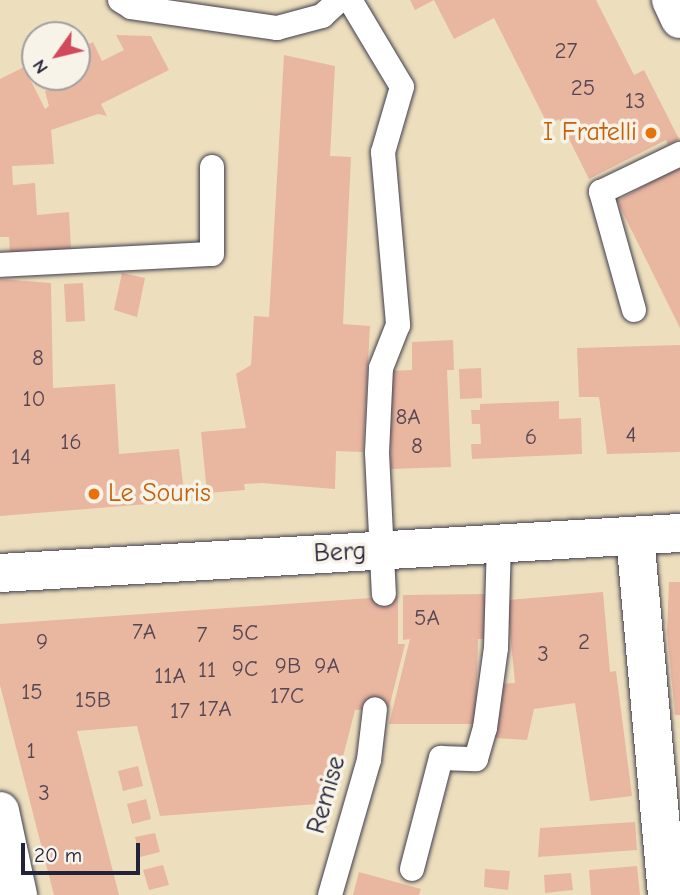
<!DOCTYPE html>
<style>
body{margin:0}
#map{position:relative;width:680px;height:895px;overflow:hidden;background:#eddfbd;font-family:"Comic Neue",sans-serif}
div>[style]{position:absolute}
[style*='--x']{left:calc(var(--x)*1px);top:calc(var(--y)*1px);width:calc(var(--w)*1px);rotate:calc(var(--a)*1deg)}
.building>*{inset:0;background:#e9b6a0}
.roads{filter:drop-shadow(0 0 2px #403e4e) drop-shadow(0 0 2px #403e4e)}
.service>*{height:24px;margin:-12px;padding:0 12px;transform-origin:12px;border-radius:12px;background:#fff}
.minor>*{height:38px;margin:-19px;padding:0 19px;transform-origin:19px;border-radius:19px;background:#fff}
.tertiary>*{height:38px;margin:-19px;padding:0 19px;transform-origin:19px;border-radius:19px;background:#fff}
.dots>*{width:19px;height:19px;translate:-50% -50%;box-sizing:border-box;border:4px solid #f7f3e8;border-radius:50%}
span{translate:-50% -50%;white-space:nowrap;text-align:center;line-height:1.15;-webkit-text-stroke:7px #f7f3e8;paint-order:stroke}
.number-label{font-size:23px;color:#544754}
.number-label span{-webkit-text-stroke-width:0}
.food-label{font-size:26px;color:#c56008}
.right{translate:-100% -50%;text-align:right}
.left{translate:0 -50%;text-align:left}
.street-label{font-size:26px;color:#22223b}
.north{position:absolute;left:21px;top:21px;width:70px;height:70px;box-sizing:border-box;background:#f7f3e8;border:2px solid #a29fa3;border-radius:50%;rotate:236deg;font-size:19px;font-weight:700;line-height:28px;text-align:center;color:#22223b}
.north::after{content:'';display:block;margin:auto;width:24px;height:32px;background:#d1495b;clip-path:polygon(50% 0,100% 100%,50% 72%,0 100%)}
.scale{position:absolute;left:21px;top:843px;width:119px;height:32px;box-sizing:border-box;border:4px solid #22223b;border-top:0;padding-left:9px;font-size:21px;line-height:24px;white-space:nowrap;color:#22223b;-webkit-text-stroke:5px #f7f3e8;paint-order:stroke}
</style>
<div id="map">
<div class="building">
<i style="clip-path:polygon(410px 0,596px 0,634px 75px,644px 70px,679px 139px,668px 145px,666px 140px,589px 179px,559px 119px,548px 125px,494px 18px,454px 39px,434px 0,415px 10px)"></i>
<i style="clip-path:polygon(116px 35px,151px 36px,169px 70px,101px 104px,107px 116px,98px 114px,51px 130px,54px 164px,12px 166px,13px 185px,35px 183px,37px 215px,69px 212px,71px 249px,10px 254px,9px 237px,0 237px,0 79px,24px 67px,45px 109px,49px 106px,45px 91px,64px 81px,62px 77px,77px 77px,77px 50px,93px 42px,102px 61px,124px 50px)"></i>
<i style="clip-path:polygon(284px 55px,335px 66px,330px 156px,351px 157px,343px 324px,370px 326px,363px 452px,336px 451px,335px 489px,262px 483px,244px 484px,245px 490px,207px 493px,201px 432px,246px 428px,236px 374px,251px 365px,254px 316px,269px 317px)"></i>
<i style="clip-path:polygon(680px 166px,680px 328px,617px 201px)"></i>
<i style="clip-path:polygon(122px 273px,145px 278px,137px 317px,114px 310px)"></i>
<i style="clip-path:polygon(0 279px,51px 283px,53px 388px,115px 384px,119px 454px,179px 449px,185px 501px,0 516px)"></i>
<i style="clip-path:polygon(83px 283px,85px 321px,66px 322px,64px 284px)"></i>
<i style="clip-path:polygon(453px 340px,454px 370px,447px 370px,451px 467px,391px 469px,390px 371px,412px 370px,412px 342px)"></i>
<i style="clip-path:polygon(680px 345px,680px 452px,607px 454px,599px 397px,579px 397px,577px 348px)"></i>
<i style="clip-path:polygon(481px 368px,482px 398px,460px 399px,459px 369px)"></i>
<i style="clip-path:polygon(559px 401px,559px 419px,581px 418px,582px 454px,472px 459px,471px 444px,481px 444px,480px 424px,472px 424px,471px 410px,480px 410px,480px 404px)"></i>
<i style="clip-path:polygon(669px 582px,680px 582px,680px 715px,675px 715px,667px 632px)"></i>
<i style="clip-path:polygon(603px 592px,610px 672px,616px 671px,632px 796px,590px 801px,575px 703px,534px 709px,527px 740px,495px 738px,498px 684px,515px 683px,507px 600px)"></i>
<i style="clip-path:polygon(486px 594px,486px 639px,478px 639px,476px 724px,389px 724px,410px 639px,403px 640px,403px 595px)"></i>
<i style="clip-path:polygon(398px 596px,398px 644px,405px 644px,389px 708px,355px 710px,331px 803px,160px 816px,137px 726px,77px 731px,119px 895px,54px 895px,0 685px,0 624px)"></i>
<i style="clip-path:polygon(138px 766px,143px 786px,123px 791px,118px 771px)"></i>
<i style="clip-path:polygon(146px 799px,151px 819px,132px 824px,127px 804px)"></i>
<i style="clip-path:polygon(635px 822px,637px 850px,538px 857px,540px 828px)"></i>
<i style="clip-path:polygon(155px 833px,160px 852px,140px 857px,135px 837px)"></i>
<i style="clip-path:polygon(163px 865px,169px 885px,149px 890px,143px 870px)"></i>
<i style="clip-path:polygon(637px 866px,640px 895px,591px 895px,589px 870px)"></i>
<i style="clip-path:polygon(485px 869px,510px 871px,508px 890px,484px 887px)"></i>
<i style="clip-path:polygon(359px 872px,421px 889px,419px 895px,353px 895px)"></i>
<i style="clip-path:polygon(571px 873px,573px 890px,545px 893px,544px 875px)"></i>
</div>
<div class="roads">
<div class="service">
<i style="--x:120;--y:0;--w:13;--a:32"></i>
<i style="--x:131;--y:7;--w:148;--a:8.2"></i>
<i style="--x:277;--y:28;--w:47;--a:-14.9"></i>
<i style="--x:322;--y:16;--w:24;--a:-42"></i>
<i style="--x:350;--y:0;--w:101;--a:59.1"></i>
<i style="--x:402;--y:87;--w:68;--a:106.3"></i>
<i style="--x:383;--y:152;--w:174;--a:85"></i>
<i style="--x:398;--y:325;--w:46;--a:111.6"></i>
<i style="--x:381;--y:368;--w:85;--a:92.7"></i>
<i style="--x:377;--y:453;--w:141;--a:87.2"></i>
<i style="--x:0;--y:265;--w:212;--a:-3"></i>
<i style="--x:212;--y:254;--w:87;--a:-90"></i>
<i style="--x:634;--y:310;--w:123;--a:-105.6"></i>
<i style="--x:601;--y:192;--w:88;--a:-25.7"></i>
<i style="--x:412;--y:869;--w:115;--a:-75.4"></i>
<i style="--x:441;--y:758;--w:35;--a:2"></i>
<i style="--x:476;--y:759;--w:32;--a:-74"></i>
<i style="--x:485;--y:728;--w:81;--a:-82.2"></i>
<i style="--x:496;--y:648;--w:105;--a:-88.4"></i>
<i style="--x:330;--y:895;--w:141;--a:-73.9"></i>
<i style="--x:369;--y:760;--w:51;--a:-83.3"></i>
</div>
<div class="minor">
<i style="--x:635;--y:536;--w:360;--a:84.9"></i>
<i style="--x:0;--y:811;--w:86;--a:77.9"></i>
</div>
<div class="tertiary">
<i style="--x:671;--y:0;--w:21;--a:65"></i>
<i style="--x:0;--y:573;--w:681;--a:-3.37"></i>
</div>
</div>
<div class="dots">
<i style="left:651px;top:133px;background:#e8710a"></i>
<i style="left:94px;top:494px;background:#e8710a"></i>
</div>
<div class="number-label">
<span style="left:566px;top:51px">27</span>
<span style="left:583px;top:88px">25</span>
<span style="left:635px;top:101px">13</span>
<span style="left:38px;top:358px">8</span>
<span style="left:34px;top:399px">10</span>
<span style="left:408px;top:417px">8A</span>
<span style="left:631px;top:435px">4</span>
<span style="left:531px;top:437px">6</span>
<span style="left:71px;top:442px">16</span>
<span style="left:417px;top:446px">8</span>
<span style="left:21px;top:457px">14</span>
<span style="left:427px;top:618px">5A</span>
<span style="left:144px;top:632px">7A</span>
<span style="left:245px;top:633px">5C</span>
<span style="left:202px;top:635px">7</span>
<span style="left:42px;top:642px">9</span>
<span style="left:584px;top:642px">2</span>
<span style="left:543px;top:654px">3</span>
<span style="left:288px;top:666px">9B</span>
<span style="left:327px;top:666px">9A</span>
<span style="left:245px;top:669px">9C</span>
<span style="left:207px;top:670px">11</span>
<span style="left:170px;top:676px">11A</span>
<span style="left:32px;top:692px">15</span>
<span style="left:287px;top:696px">17C</span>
<span style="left:93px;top:700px">15B</span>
<span style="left:215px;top:709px">17A</span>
<span style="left:180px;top:711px">17</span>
<span style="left:31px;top:751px">1</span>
<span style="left:44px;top:793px">3</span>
</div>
<div class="food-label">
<span class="right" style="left:637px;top:133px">I Fratelli</span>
<span class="left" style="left:108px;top:494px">Le Souris</span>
</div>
<div class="street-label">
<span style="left:340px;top:553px;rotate:-3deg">Berg</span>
<span style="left:327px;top:795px;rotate:-74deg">Remise</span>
</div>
<div class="north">N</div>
<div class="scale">20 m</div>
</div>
